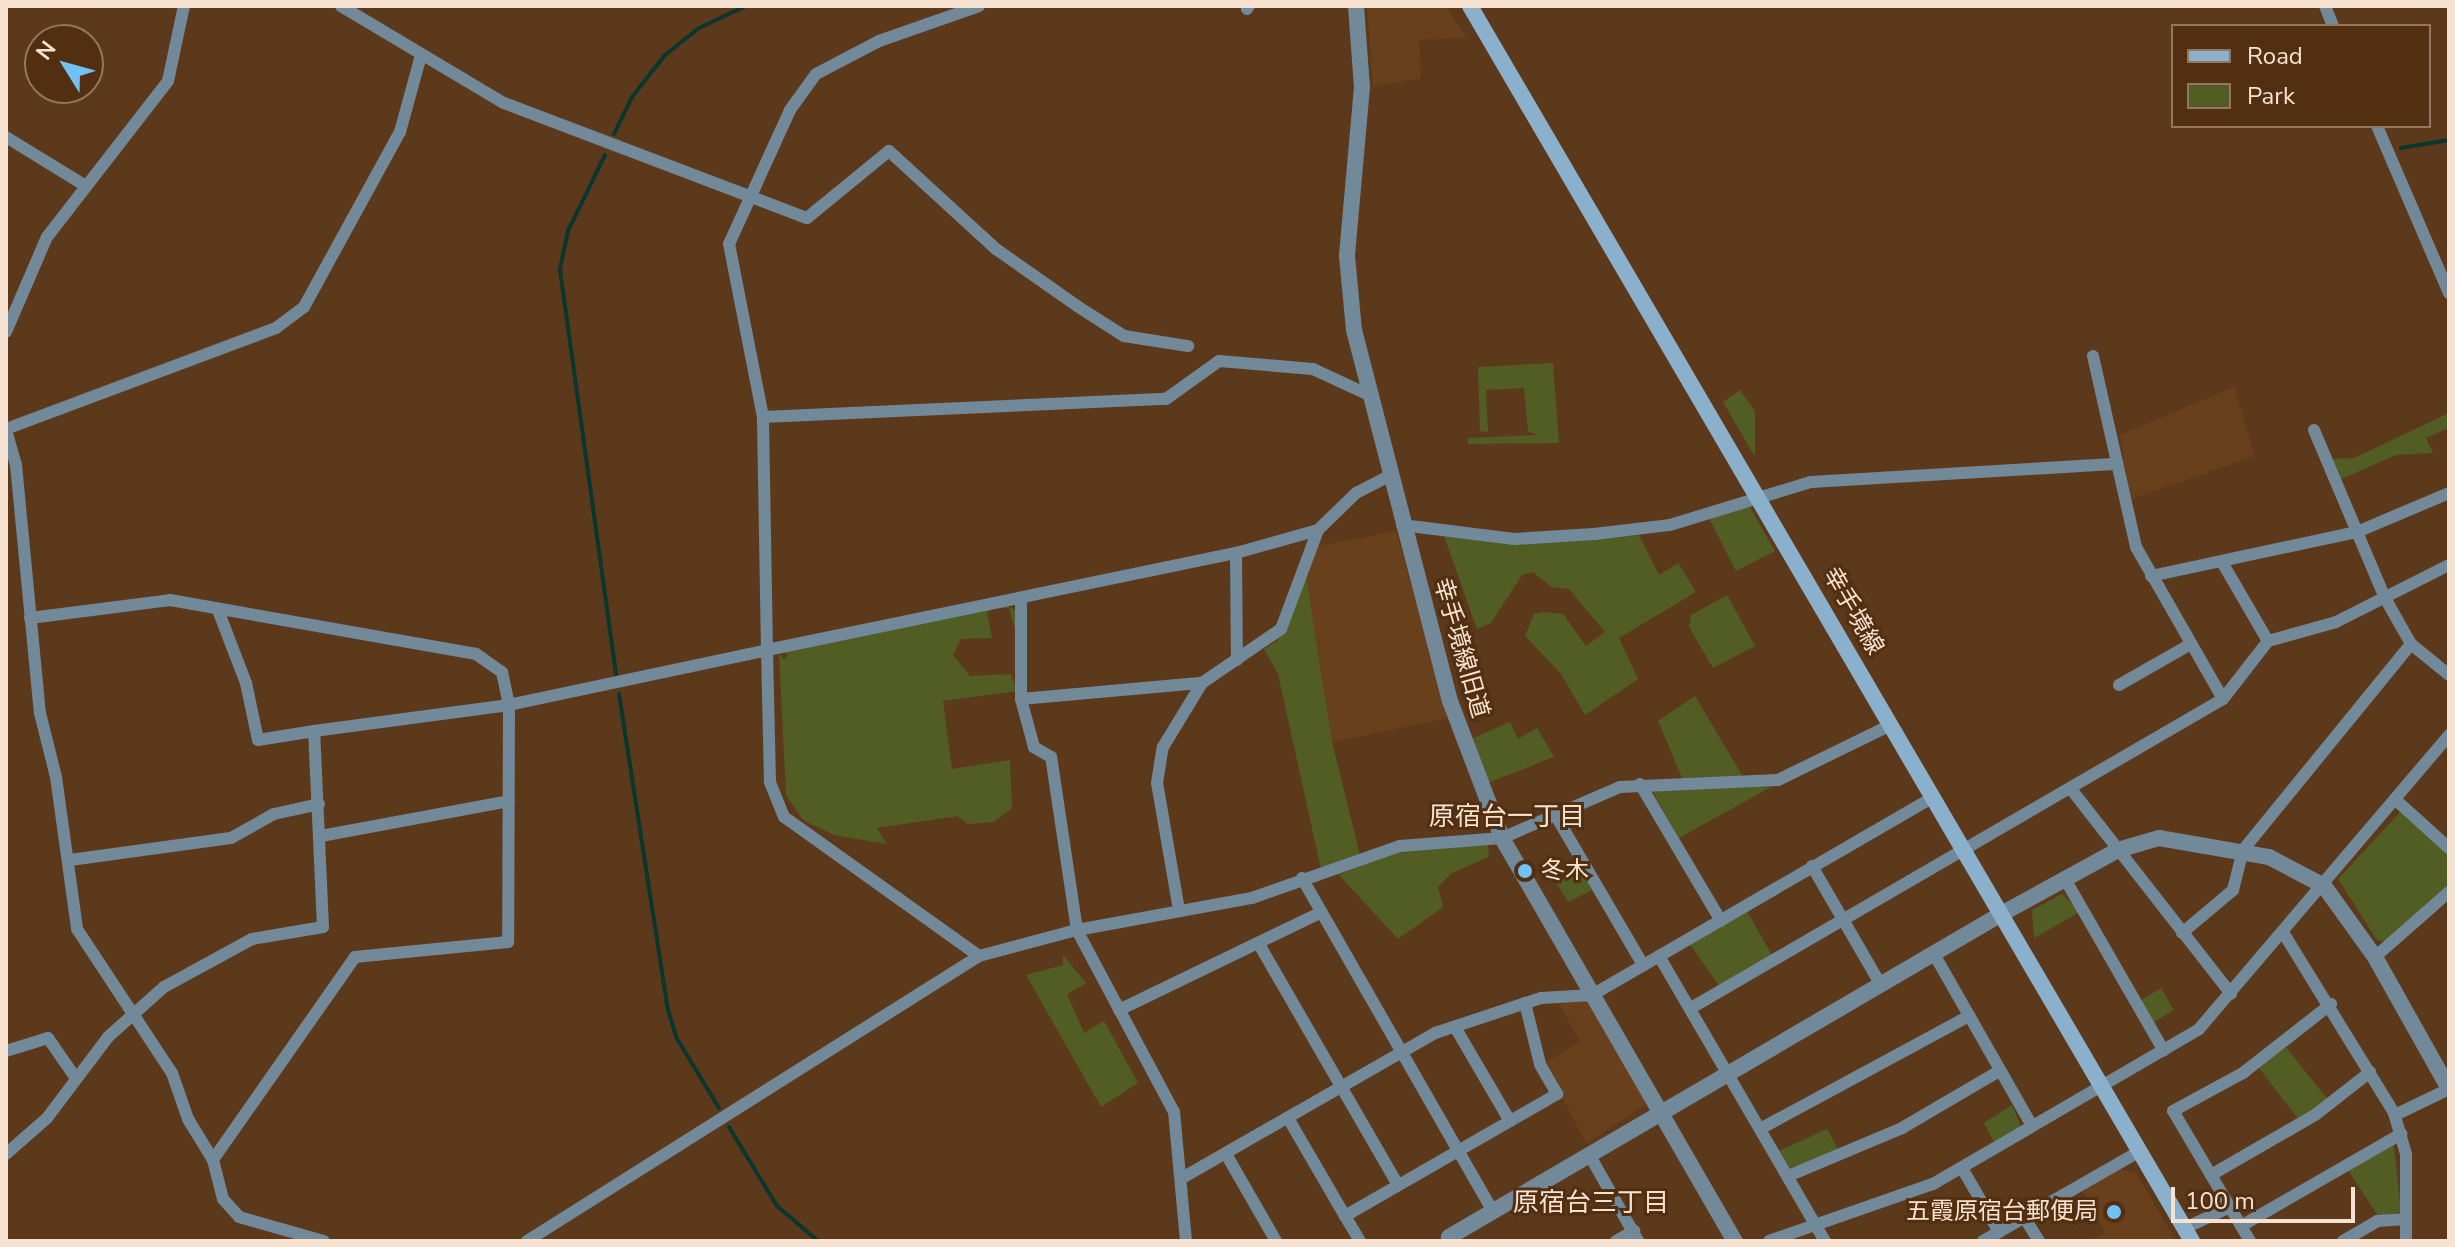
<!DOCTYPE html>
<meta charset="utf-8">
<style>
body{margin:0}
#map{position:relative;width:2455px;height:1247px;overflow:hidden;background:#5d391b;font-family:"Nunito Sans","Noto Sans JP",sans-serif}
div>[style]{position:absolute}
[style*='--x']{left:calc(var(--x)*1px);top:calc(var(--y)*1px);width:calc(var(--w)*1px);rotate:calc(var(--a)*1deg)}
.built>*{inset:0;background:#69401c}
.green>*{inset:0;background:#525d24}
.stream>*{height:4px;margin:-2px;padding:0 2px;transform-origin:2px;border-radius:2px;background:#09362e}
.minor>*{height:12px;margin:-6px;padding:0 6px;transform-origin:6px;border-radius:6px;background:#72899a}
.tertiary>*{height:16px;margin:-8px;padding:0 8px;transform-origin:8px;border-radius:8px;background:#72899a}
.secondary>*{height:16px;margin:-8px;padding:0 8px;transform-origin:8px;border-radius:8px;background:#8bb0cb}
.dots>*{width:22px;height:22px;translate:-50% -50%;box-sizing:border-box;border:4px solid #512f10;border-radius:50%}
span{translate:-50% -50%;white-space:nowrap;text-align:center;line-height:1.15;-webkit-text-stroke:6px #512f10;paint-order:stroke}
.street-label{font-size:24px;color:#f7e1d0}
.poi-label{font-size:24px;color:#f7e1d0}
.left{translate:0 -50%;text-align:left}
.right{translate:-100% -50%;text-align:right}
.neighbourhood-label{font-size:26px;color:#f7e1d0}
.frame{position:absolute;inset:0;border:8px solid #f7e1d0;pointer-events:none}
.legend{position:absolute;left:2171px;top:24px;width:260px;height:104px;box-sizing:border-box;background:#512f10;border:2px solid #93765d;margin:0;padding:10px 14px;list-style:none;font-size:24px;color:#f7e1d0}
.legend li{display:flex;align-items:center;gap:16px;height:40px}
.legend b{width:40px;border:2px solid #93765d}
.north{position:absolute;left:24px;top:24px;width:80px;height:80px;box-sizing:border-box;background:#512f10;border:2px solid #93765d;border-radius:50%;rotate:307deg;font-size:22px;font-weight:700;line-height:32px;text-align:center;color:#f7e1d0}
.north::after{content:'';display:block;margin:auto;width:28px;height:36px;background:#72c1f5;clip-path:polygon(50% 0,100% 100%,50% 72%,0 100%)}
.scale{position:absolute;left:2171px;top:1187px;width:184px;height:36px;box-sizing:border-box;border:4px solid #f7e1d0;border-top:0;padding-left:10px;font-size:24px;line-height:28px;white-space:nowrap;color:#f7e1d0;-webkit-text-stroke:6px #512f10;paint-order:stroke}
</style>
<div id="map">
<div class="built">
<i style="clip-path:polygon(1367px 6px,1445px 6px,1467px 38px,1419px 40px,1421px 78px,1373px 86px)"></i>
<i style="clip-path:polygon(2234px 387px,2255px 456px,2130px 499px,2120px 435px)"></i>
<i style="clip-path:polygon(1396px 531px,1449px 718px,1332px 742px,1306px 575px,1318px 546px)"></i>
<i style="clip-path:polygon(1588px 1001px,1648px 1103px,1586px 1144px,1545px 1063px,1580px 1042px,1558px 1002px)"></i>
<i style="clip-path:polygon(2119px 1169px,2136px 1173px,2176px 1241px,2090px 1241px,2105px 1232px,2082px 1190px)"></i>
</div>
<div class="green">
<i style="clip-path:polygon(1553px 363px,1559px 443px,1468px 444px,1468px 438px,1538px 435px,1528px 431px,1524px 388px,1486px 390px,1488px 432px,1480px 431px,1478px 367px)"></i>
<i style="clip-path:polygon(1740px 390px,1755px 411px,1755px 457px,1723px 402px)"></i>
<i style="clip-path:polygon(2449px 413px,2449px 428px,2426px 438px,2433px 453px,2396px 455px,2339px 480px,2330px 459px,2354px 458px)"></i>
<i style="clip-path:polygon(1748px 504px,1775px 551px,1736px 571px,1708px 516px)"></i>
<i style="clip-path:polygon(1639px 535px,1659px 575px,1678px 563px,1696px 592px,1619px 638px,1638px 679px,1585px 715px,1561px 674px,1525px 636px,1534px 614px,1543px 612px,1563px 614px,1586px 646px,1605px 632px,1569px 589px,1551px 587px,1533px 572px,1522px 575px,1491px 623px,1477px 629px,1444px 536px,1507px 544px)"></i>
<i style="clip-path:polygon(1306px 575px,1332px 742px,1360px 855px,1321px 869px,1278px 674px,1264px 649px,1277px 641px,1293px 613px)"></i>
<i style="clip-path:polygon(1727px 595px,1755px 646px,1713px 668px,1689px 627px,1691px 615px)"></i>
<i style="clip-path:polygon(1005px 605px,1015px 610px,1016px 634px,1009px 608px,995px 608px,987px 612px,992px 638px,961px 639px,953px 655px,970px 676px,1011px 674px,1017px 691px,943px 701px,952px 769px,1010px 760px,1012px 808px,994px 822px,968px 824px,957px 816px,877px 828px,887px 844px,834px 835px,803px 820px,786px 795px,779px 653px,784px 660px,788px 655px,781px 649px)"></i>
<i style="clip-path:polygon(1695px 696px,1742px 775px,1741px 779px,1683px 780px,1658px 721px)"></i>
<i style="clip-path:polygon(1510px 722px,1518px 739px,1537px 728px,1554px 757px,1485px 784px,1469px 740px)"></i>
<i style="clip-path:polygon(1771px 787px,1679px 838px,1653px 792px,1653px 788px)"></i>
<i style="clip-path:polygon(2400px 812px,2449px 854px,2449px 884px,2385px 942px,2377px 940px,2338px 879px)"></i>
<i style="clip-path:polygon(1488px 845px,1489px 857px,1452px 873px,1438px 887px,1443px 907px,1398px 939px,1339px 875px,1399px 850px)"></i>
<i style="clip-path:polygon(1580px 867px,1594px 889px,1568px 902px,1554px 879px)"></i>
<i style="clip-path:polygon(2062px 894px,2080px 912px,2034px 938px,2032px 910px)"></i>
<i style="clip-path:polygon(1746px 909px,1773px 957px,1720px 987px,1689px 943px)"></i>
<i style="clip-path:polygon(1063px 955px,1086px 983px,1067px 994px,1084px 1033px,1104px 1021px,1138px 1083px,1101px 1107px,1026px 975px,1063px 965px)"></i>
<i style="clip-path:polygon(2161px 988px,2174px 1010px,2152px 1023px,2140px 1001px)"></i>
<i style="clip-path:polygon(2286px 1047px,2328px 1100px,2299px 1120px,2259px 1068px)"></i>
<i style="clip-path:polygon(2012px 1105px,2021px 1127px,1994px 1142px,1984px 1123px)"></i>
<i style="clip-path:polygon(1827px 1129px,1839px 1151px,1789px 1168px,1779px 1151px)"></i>
<i style="clip-path:polygon(2394px 1145px,2401px 1212px,2378px 1216px,2348px 1170px)"></i>
</div>
<div class="stream">
<i style="--x:614;--y:134;--w:41;--a:-64.1"></i>
<i style="--x:632;--y:97;--w:53;--a:-51.8"></i>
<i style="--x:665;--y:55;--w:43;--a:-38.5"></i>
<i style="--x:699;--y:28;--w:52;--a:-25.1"></i>
<i style="--x:2401;--y:148;--w:49;--a:-9.5"></i>
<i style="--x:605;--y:155;--w:85;--a:116"></i>
<i style="--x:568;--y:231;--w:40;--a:102"></i>
<i style="--x:560;--y:270;--w:408;--a:82.1"></i>
<i style="--x:619;--y:694;--w:320;--a:81.2"></i>
<i style="--x:668;--y:1010;--w:28;--a:73"></i>
<i style="--x:676;--y:1037;--w:83;--a:58.8"></i>
<i style="--x:729;--y:1127;--w:92;--a:58.7"></i>
<i style="--x:777;--y:1206;--w:54;--a:40.5"></i>
</div>
<div class="minor">
<i style="--x:341;--y:6;--w:190;--a:30.8"></i>
<i style="--x:504;--y:103;--w:324;--a:20.8"></i>
<i style="--x:807;--y:218;--w:106;--a:-39.3"></i>
<i style="--x:889;--y:151;--w:145;--a:42.5"></i>
<i style="--x:996;--y:249;--w:99;--a:35.1"></i>
<i style="--x:1077;--y:306;--w:56;--a:32.6"></i>
<i style="--x:1124;--y:336;--w:65;--a:8.9"></i>
<i style="--x:2325;--y:6;--w:22;--a:68"></i>
<i style="--x:1247;--y:9;--w:4;--a:-56"></i>
<i style="--x:2377;--y:126;--w:182;--a:66.7"></i>
<i style="--x:6;--y:137;--w:92;--a:31.6"></i>
<i style="--x:6;--y:332;--w:103;--a:-66.7"></i>
<i style="--x:47;--y:237;--w:197;--a:-52.2"></i>
<i style="--x:168;--y:81;--w:77;--a:-78"></i>
<i style="--x:2093;--y:356;--w:196;--a:77.3"></i>
<i style="--x:2136;--y:547;--w:175;--a:60.2"></i>
<i style="--x:763;--y:417;--w:403;--a:-2.6"></i>
<i style="--x:1166;--y:399;--w:65;--a:-35.6"></i>
<i style="--x:1219;--y:361;--w:94;--a:4.9"></i>
<i style="--x:1313;--y:369;--w:62;--a:24.9"></i>
<i style="--x:6;--y:429;--w:288;--a:-20.5"></i>
<i style="--x:276;--y:328;--w:35;--a:-37"></i>
<i style="--x:304;--y:307;--w:200;--a:-61.3"></i>
<i style="--x:400;--y:132;--w:80;--a:-74.7"></i>
<i style="--x:6;--y:430;--w:36;--a:74"></i>
<i style="--x:16;--y:465;--w:249;--a:84.5"></i>
<i style="--x:40;--y:713;--w:66;--a:76"></i>
<i style="--x:56;--y:777;--w:153;--a:82.1"></i>
<i style="--x:77;--y:929;--w:173;--a:56.6"></i>
<i style="--x:172;--y:1073;--w:49;--a:70.8"></i>
<i style="--x:188;--y:1119;--w:48;--a:58.6"></i>
<i style="--x:2314;--y:430;--w:182;--a:67.1"></i>
<i style="--x:2385;--y:598;--w:53;--a:60.5"></i>
<i style="--x:2411;--y:644;--w:49;--a:39.2"></i>
<i style="--x:1402;--y:525;--w:113;--a:7.1"></i>
<i style="--x:1514;--y:539;--w:80;--a:-3.6"></i>
<i style="--x:1594;--y:534;--w:77;--a:-6.8"></i>
<i style="--x:1670;--y:525;--w:147;--a:-17"></i>
<i style="--x:1811;--y:482;--w:307;--a:-3.4"></i>
<i style="--x:1236;--y:553;--w:107;--a:89.5"></i>
<i style="--x:2222;--y:562;--w:91;--a:59.8"></i>
<i style="--x:2151;--y:576;--w:211;--a:-12.1"></i>
<i style="--x:2357;--y:532;--w:100;--a:-23"></i>
<i style="--x:1021;--y:599;--w:100;--a:90"></i>
<i style="--x:1021;--y:699;--w:182;--a:-5.1"></i>
<i style="--x:218;--y:610;--w:78;--a:69"></i>
<i style="--x:246;--y:683;--w:58;--a:78.1"></i>
<i style="--x:258;--y:740;--w:57;--a:-9.1"></i>
<i style="--x:30;--y:618;--w:141;--a:-7.3"></i>
<i style="--x:170;--y:600;--w:311;--a:10"></i>
<i style="--x:476;--y:654;--w:32;--a:35"></i>
<i style="--x:502;--y:672;--w:34;--a:78"></i>
<i style="--x:509;--y:705;--w:237;--a:90.2"></i>
<i style="--x:508;--y:942;--w:154;--a:174.4"></i>
<i style="--x:355;--y:957;--w:248;--a:125"></i>
<i style="--x:213;--y:1160;--w:40;--a:75.6"></i>
<i style="--x:223;--y:1199;--w:24;--a:48"></i>
<i style="--x:239;--y:1217;--w:88;--a:15.8"></i>
<i style="--x:2119;--y:685;--w:83;--a:-29.7"></i>
<i style="--x:1640;--y:784;--w:159;--a:59.4"></i>
<i style="--x:2071;--y:789;--w:260;--a:52"></i>
<i style="--x:2397;--y:801;--w:70;--a:42.1"></i>
<i style="--x:1556;--y:816;--w:173;--a:59.7"></i>
<i style="--x:321;--y:836;--w:191;--a:-10.5"></i>
<i style="--x:70;--y:860;--w:162;--a:-7.8"></i>
<i style="--x:231;--y:838;--w:49;--a:-29.2"></i>
<i style="--x:274;--y:814;--w:46;--a:-12.5"></i>
<i style="--x:1812;--y:866;--w:138;--a:59.9"></i>
<i style="--x:1302;--y:878;--w:385;--a:60.2"></i>
<i style="--x:2065;--y:879;--w:198;--a:60.1"></i>
<i style="--x:1179;--y:910;--w:129;--a:-99.8"></i>
<i style="--x:1157;--y:783;--w:36;--a:-81"></i>
<i style="--x:1163;--y:747;--w:75;--a:-58.6"></i>
<i style="--x:1202;--y:683;--w:96;--a:-34.4"></i>
<i style="--x:1281;--y:629;--w:106;--a:-69.5"></i>
<i style="--x:2182;--y:933;--w:67;--a:-40.1"></i>
<i style="--x:2233;--y:890;--w:41;--a:-76"></i>
<i style="--x:2243;--y:850;--w:266;--a:-50.8"></i>
<i style="--x:2284;--y:934;--w:210;--a:58.4"></i>
<i style="--x:2394;--y:1113;--w:43;--a:73.7"></i>
<i style="--x:2406;--y:1154;--w:87;--a:90"></i>
<i style="--x:1260;--y:946;--w:276;--a:60"></i>
<i style="--x:1934;--y:954;--w:198;--a:60.3"></i>
<i style="--x:979;--y:956;--w:239;--a:-144.5"></i>
<i style="--x:784;--y:817;--w:38;--a:-112"></i>
<i style="--x:770;--y:782;--w:132;--a:-91.3"></i>
<i style="--x:767;--y:650;--w:479;--a:-11.7"></i>
<i style="--x:1236;--y:553;--w:85;--a:-15.7"></i>
<i style="--x:1318;--y:530;--w:53;--a:-44.2"></i>
<i style="--x:1356;--y:493;--w:37;--a:-27"></i>
<i style="--x:1659;--y:956;--w:330;--a:59.8"></i>
<i style="--x:2375;--y:957;--w:98;--a:-41.3"></i>
<i style="--x:1691;--y:1008;--w:615;--a:-30.15"></i>
<i style="--x:2223;--y:699;--w:73;--a:-52.2"></i>
<i style="--x:2268;--y:641;--w:71;--a:-15.6"></i>
<i style="--x:2336;--y:622;--w:127;--a:-26.8"></i>
<i style="--x:1119;--y:1010;--w:225;--a:-25.8"></i>
<i style="--x:1455;--y:1027;--w:109;--a:59.7"></i>
<i style="--x:6;--y:1051;--w:44;--a:-17.2"></i>
<i style="--x:48;--y:1038;--w:47;--a:55.3"></i>
<i style="--x:2395;--y:1115;--w:60;--a:-25.7"></i>
<i style="--x:1288;--y:1118;--w:113;--a:59.8"></i>
<i style="--x:1760;--y:1129;--w:238;--a:-28.4"></i>
<i style="--x:6;--y:1154;--w:55;--a:-41.3"></i>
<i style="--x:47;--y:1118;--w:101;--a:-53"></i>
<i style="--x:108;--y:1037;--w:75;--a:-41.8"></i>
<i style="--x:164;--y:987;--w:100;--a:-28.6"></i>
<i style="--x:252;--y:939;--w:72;--a:-9.6"></i>
<i style="--x:323;--y:927;--w:196;--a:-92.6"></i>
<i style="--x:314;--y:731;--w:197;--a:-7.6"></i>
<i style="--x:509;--y:705;--w:264;--a:-12"></i>
<i style="--x:767;--y:650;--w:233;--a:-91"></i>
<i style="--x:763;--y:417;--w:176;--a:-101.1"></i>
<i style="--x:729;--y:244;--w:147;--a:-65.5"></i>
<i style="--x:790;--y:110;--w:44;--a:-54.2"></i>
<i style="--x:816;--y:74;--w:71;--a:-27.6"></i>
<i style="--x:879;--y:41;--w:106;--a:-19.3"></i>
<i style="--x:1226;--y:1154;--w:100;--a:60.1"></i>
<i style="--x:1590;--y:1156;--w:98;--a:60.5"></i>
<i style="--x:1962;--y:1168;--w:74;--a:60"></i>
<i style="--x:2211;--y:1175;--w:120;--a:-30"></i>
<i style="--x:2315;--y:1115;--w:70;--a:-38"></i>
<i style="--x:1788;--y:1176;--w:124;--a:-22.8"></i>
<i style="--x:1902;--y:1128;--w:113;--a:-30.4"></i>
<i style="--x:1182;--y:1178;--w:292;--a:-29.8"></i>
<i style="--x:1435;--y:1033;--w:112;--a:-18.3"></i>
<i style="--x:1541;--y:998;--w:51;--a:-3.4"></i>
<i style="--x:1592;--y:995;--w:394;--a:-30.1"></i>
<i style="--x:2024;--y:1217;--w:28;--a:58"></i>
<i style="--x:2241;--y:1226;--w:185;--a:-29.9"></i>
<i style="--x:2185;--y:1228;--w:50;--a:-25"></i>
<i style="--x:527;--y:1241;--w:534;--a:-32.23"></i>
<i style="--x:979;--y:956;--w:101;--a:-14.9"></i>
<i style="--x:1077;--y:930;--w:175;--a:-98.5"></i>
<i style="--x:1051;--y:757;--w:20;--a:-150"></i>
<i style="--x:1034;--y:747;--w:50;--a:-105.2"></i>
<i style="--x:1186;--y:1241;--w:130;--a:-95.3"></i>
<i style="--x:1174;--y:1112;--w:206;--a:-118.1"></i>
<i style="--x:1077;--y:930;--w:178;--a:-10.4"></i>
<i style="--x:1252;--y:898;--w:157;--a:-19.4"></i>
<i style="--x:1400;--y:846;--w:102;--a:-4.5"></i>
<i style="--x:1502;--y:838;--w:129;--a:-23.4"></i>
<i style="--x:1620;--y:787;--w:158;--a:-2.5"></i>
<i style="--x:1778;--y:780;--w:126;--a:-26"></i>
<i style="--x:1360;--y:1241;--w:29;--a:-121"></i>
<i style="--x:1345;--y:1216;--w:245;--a:-29.9"></i>
<i style="--x:1557;--y:1094;--w:34;--a:-120"></i>
<i style="--x:1540;--y:1064;--w:63;--a:-103.8"></i>
<i style="--x:1616;--y:1241;--w:21;--a:-29"></i>
<i style="--x:1769;--y:1241;--w:174;--a:-19.2"></i>
<i style="--x:1933;--y:1184;--w:308;--a:-30.2"></i>
<i style="--x:2199;--y:1029;--w:386;--a:-49.6"></i>
<i style="--x:1983;--y:1241;--w:181;--a:-29.8"></i>
<i style="--x:2250;--y:1241;--w:151;--a:-120.6"></i>
<i style="--x:2173;--y:1111;--w:80;--a:-28.5"></i>
<i style="--x:2243;--y:1073;--w:112;--a:-38.1"></i>
<i style="--x:2343;--y:1241;--w:39;--a:-30"></i>
<i style="--x:2377;--y:1221;--w:29;--a:-4"></i>
</div>
<div class="tertiary">
<i style="--x:1356;--y:6;--w:81;--a:85.8"></i>
<i style="--x:1362;--y:87;--w:170;--a:95.1"></i>
<i style="--x:1347;--y:256;--w:74;--a:84.6"></i>
<i style="--x:1354;--y:330;--w:383;--a:75.5"></i>
<i style="--x:1450;--y:701;--w:147;--a:69.2"></i>
<i style="--x:1502;--y:838;--w:466;--a:60"></i>
<i style="--x:1451;--y:1241;--w:4;--a:-117"></i>
<i style="--x:1449;--y:1237;--w:642;--a:-30.32"></i>
<i style="--x:2003;--y:913;--w:131;--a:-28.7"></i>
<i style="--x:2118;--y:850;--w:43;--a:-16.3"></i>
<i style="--x:2159;--y:838;--w:112;--a:9.8"></i>
<i style="--x:2269;--y:857;--w:62;--a:27.8"></i>
<i style="--x:2324;--y:886;--w:87;--a:54.3"></i>
<i style="--x:2375;--y:957;--w:151;--a:60.7"></i>
</div>
<div class="secondary">
<i style="--x:1470;--y:6;--w:1431;--a:59.69"></i>
</div>
<div class="dots">
<i style="left:1525px;top:871px;background:#72c1f5"></i>
<i style="left:2114px;top:1212px;background:#72c1f5"></i>
</div>
<div class="street-label">
<span style="left:1853px;top:611px;rotate:60deg">幸手境線</span>
<span style="left:1461px;top:648px;rotate:74deg">幸手境線旧道</span>
</div>
<div class="poi-label">
<span class="left" style="left:1541px;top:871px">冬木</span>
<span class="right" style="left:2098px;top:1212px">五霞原宿台郵便局</span>
</div>
<div class="neighbourhood-label">
<span style="left:1507px;top:817px">原宿台一丁目</span>
<span style="left:1591px;top:1203px">原宿台三丁目</span>
</div>
<div class="frame"></div>
<ul class="legend">
<li><b style="height:10px;background:#8bb0cb"></b>Road</li>
<li><b style="height:22px;background:#525d24"></b>Park</li>
</ul>
<div class="north">N</div>
<div class="scale">100 m</div>
</div>
